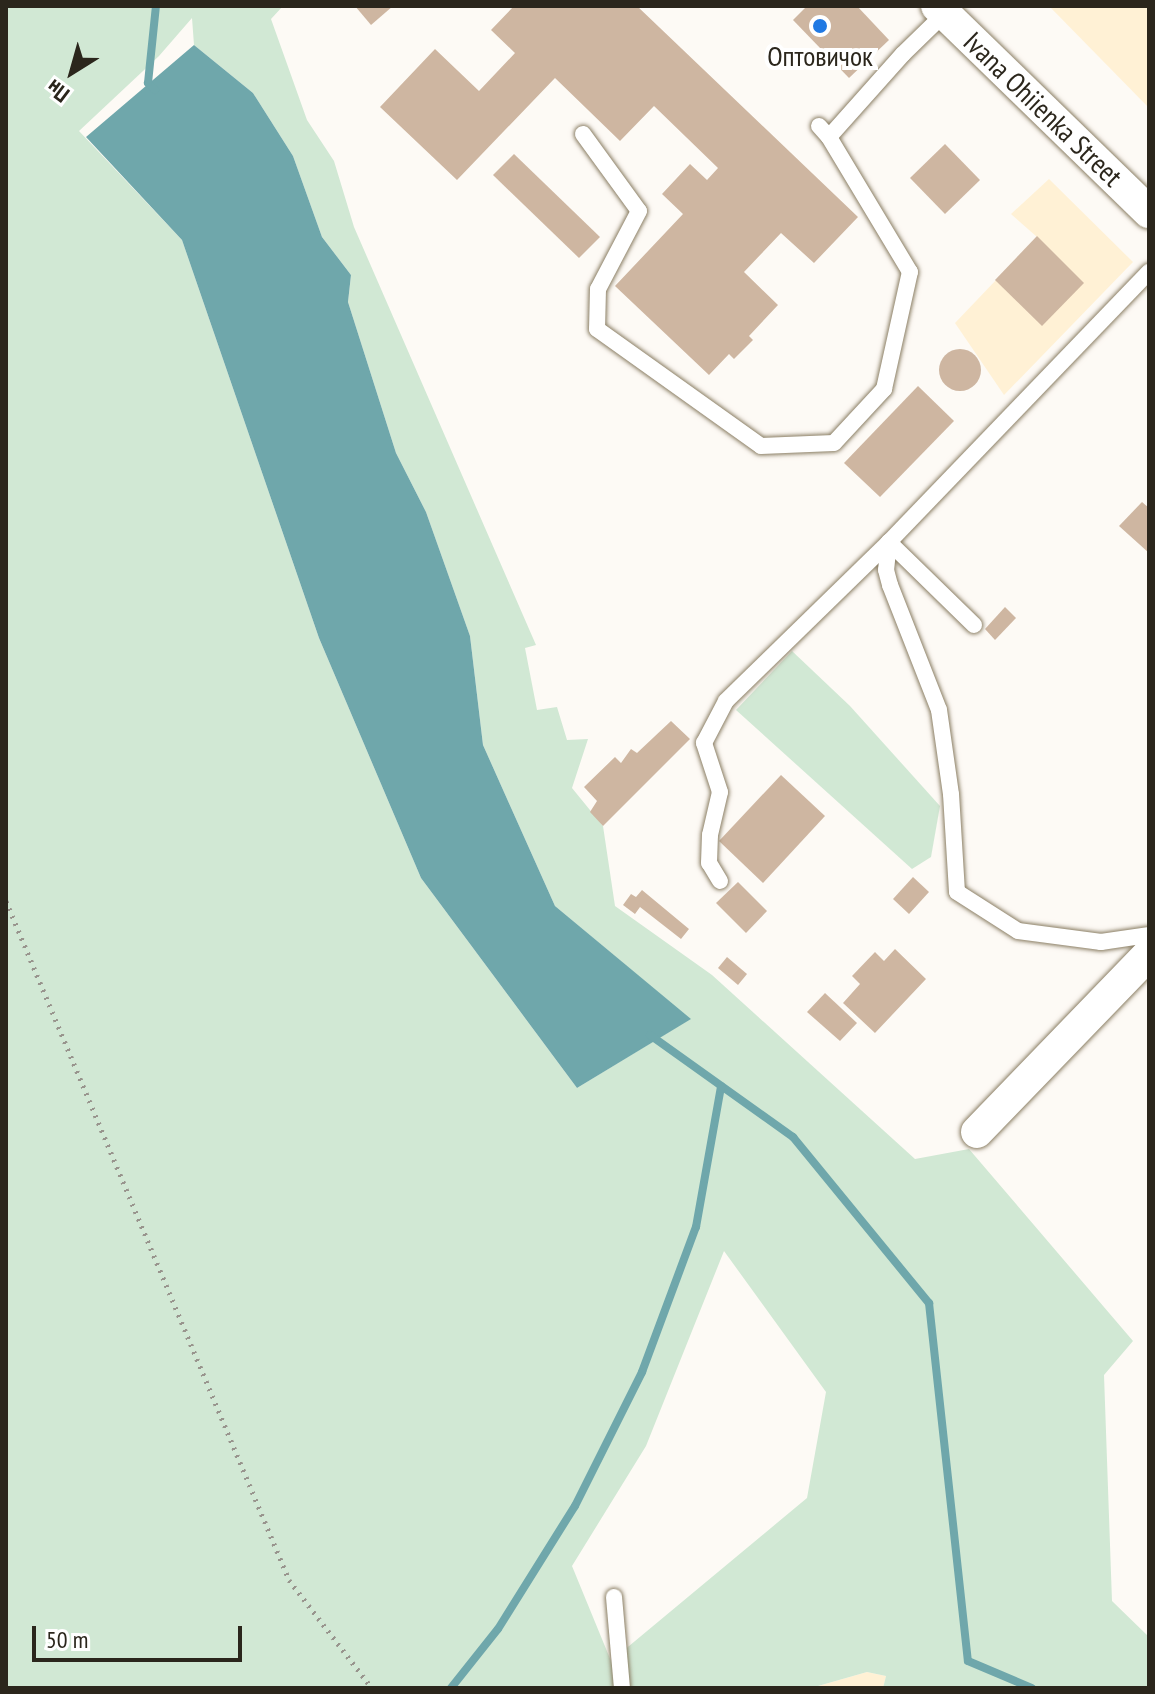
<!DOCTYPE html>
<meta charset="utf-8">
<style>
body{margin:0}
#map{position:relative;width:1155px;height:1694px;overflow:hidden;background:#fdfaf5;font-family:"PT Sans Narrow",sans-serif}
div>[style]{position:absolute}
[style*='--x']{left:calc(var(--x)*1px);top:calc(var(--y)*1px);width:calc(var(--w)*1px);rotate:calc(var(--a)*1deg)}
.built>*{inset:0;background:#fff1d5}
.green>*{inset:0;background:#d1e8d4}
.water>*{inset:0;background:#6fa7ab}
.stream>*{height:8px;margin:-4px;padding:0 4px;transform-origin:4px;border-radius:4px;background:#6fa7ab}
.building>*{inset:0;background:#ceb6a1}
.round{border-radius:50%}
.path>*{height:5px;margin-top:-2.5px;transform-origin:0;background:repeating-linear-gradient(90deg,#98948d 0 2px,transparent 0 8px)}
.roads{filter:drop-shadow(0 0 2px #8b7f65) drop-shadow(0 0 2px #8b7f65)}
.service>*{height:16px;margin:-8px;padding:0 8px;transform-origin:8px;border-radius:8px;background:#fff}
.minor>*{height:32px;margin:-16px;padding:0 16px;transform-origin:16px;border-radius:16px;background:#fff}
.dots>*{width:22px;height:22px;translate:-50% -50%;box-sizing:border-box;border:4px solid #fff;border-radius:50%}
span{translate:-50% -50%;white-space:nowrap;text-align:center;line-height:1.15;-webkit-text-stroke:8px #fff;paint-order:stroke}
.poi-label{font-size:28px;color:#2b261c}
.street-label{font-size:28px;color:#2b261c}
.frame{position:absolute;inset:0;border:8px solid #2b261c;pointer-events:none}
.north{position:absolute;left:32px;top:32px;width:80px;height:80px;-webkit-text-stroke:6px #fff;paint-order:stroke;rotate:217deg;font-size:22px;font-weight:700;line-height:32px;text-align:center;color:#2b261c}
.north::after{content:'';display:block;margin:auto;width:28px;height:36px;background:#2b261c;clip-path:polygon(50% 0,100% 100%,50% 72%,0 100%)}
.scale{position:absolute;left:32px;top:1626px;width:210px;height:36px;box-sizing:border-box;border:4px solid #2b261c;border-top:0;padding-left:10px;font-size:24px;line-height:28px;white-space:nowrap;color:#2b261c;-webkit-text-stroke:6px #fff;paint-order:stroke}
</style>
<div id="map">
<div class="built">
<i style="clip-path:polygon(1049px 6px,1149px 6px,1149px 108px)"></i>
<i style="clip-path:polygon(1049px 179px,1133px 262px,1004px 395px,955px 323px,1037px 237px,1011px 214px)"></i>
<i style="clip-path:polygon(867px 1672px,886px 1676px,883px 1688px,811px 1688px)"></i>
</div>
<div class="green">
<i style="clip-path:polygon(evenodd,6px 6px,283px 6px,271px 19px,307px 120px,334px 161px,354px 227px,536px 645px,525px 648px,537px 710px,557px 707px,567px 740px,588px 739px,572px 788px,603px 826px,615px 906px,712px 975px,915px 1159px,969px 1149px,1133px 1341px,1104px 1375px,1112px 1601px,1149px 1637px,1149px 1688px,883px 1688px,886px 1676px,867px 1672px,811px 1688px,6px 1688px,6px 6px,192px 18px,194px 45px,253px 93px,293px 156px,322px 237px,351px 275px,348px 302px,396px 453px,426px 512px,470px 636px,483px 745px,555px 906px,690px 1019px,577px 1088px,421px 878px,319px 638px,182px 240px,79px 131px,159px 56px,192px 18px,6px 6px,724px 1251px,826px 1392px,807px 1498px,611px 1661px,572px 1566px,646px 1446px,724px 1251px)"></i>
<i style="clip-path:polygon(792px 651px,850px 706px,940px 806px,931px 857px,912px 869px,736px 710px)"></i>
</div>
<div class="water">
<i style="clip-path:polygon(194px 45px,253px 93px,293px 156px,322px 237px,351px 275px,348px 302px,396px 453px,426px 512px,470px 636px,483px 745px,555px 906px,691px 1019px,577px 1088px,421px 878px,319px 638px,182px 240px,86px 137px)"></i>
</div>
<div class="stream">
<i style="--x:155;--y:90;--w:10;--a:-135"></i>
<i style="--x:148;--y:83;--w:77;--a:-84.1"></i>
<i style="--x:650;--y:1035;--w:176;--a:35.5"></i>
<i style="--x:793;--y:1137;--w:215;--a:50.7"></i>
<i style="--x:929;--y:1303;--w:360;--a:83.8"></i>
<i style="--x:968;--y:1661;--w:69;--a:22.9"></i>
<i style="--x:451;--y:1688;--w:75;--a:-51.5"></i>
<i style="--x:498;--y:1629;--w:145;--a:-58"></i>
<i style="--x:575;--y:1506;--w:150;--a:-63.4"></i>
<i style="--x:642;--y:1372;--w:155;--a:-69.6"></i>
<i style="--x:696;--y:1227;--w:143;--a:-79.9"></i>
</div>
<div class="building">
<i style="clip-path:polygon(355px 6px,393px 6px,371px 25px)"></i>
<i style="clip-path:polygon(514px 6px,637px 6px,858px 217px,814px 263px,781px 233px,744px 272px,778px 305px,749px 336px,753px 340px,734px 359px,729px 354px,709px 375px,615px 286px,683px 214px,662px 194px,690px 164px,707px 180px,718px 168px,654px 106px,620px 141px,555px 78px,457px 180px,380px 107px,435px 49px,479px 91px,515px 53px,491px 30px)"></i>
<i style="clip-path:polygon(807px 6px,857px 6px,889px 40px,849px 78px,793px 20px)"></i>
<i style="clip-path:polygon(945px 144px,980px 180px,945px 214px,910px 178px)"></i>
<i style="clip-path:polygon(514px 154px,600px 237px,579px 258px,493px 175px)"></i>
<i style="clip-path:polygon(1037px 236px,1084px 283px,1042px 326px,995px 280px)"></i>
<i class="round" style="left:939px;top:349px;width:42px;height:42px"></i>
<i style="clip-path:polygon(918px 386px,954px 421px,880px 497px,844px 463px)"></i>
<i style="clip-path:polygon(1142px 502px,1149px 508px,1149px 553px,1119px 526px)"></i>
<i style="clip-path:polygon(1005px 607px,1016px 618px,995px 640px,985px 629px)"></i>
<i style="clip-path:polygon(671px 721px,690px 739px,603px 826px,590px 812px,597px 801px,584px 787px,615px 757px,621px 763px,631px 749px,637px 753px)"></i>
<i style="clip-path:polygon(781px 775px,825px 816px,763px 883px,719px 841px)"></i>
<i style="clip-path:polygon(913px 877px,929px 892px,909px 914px,893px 899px)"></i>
<i style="clip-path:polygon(738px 882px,767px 911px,746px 933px,716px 903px)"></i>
<i style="clip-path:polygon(642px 890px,689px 929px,681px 939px,640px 907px,635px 914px,623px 905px,631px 894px,636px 897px)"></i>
<i style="clip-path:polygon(895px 949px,926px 979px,875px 1033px,843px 1003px,860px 984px,852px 976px,875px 952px,884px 961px)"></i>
<i style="clip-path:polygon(727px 957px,747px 974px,738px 985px,718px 968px)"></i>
<i style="clip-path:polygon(825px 993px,857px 1023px,840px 1041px,807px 1012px)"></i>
</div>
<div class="path">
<i style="--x:6;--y:901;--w:736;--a:67.37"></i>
<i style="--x:289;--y:1580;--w:136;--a:52.5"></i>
</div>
<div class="roads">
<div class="service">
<i style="--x:819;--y:126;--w:15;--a:48"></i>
<i style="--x:829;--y:137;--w:111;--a:-48.3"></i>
<i style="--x:903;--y:54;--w:57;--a:-44.3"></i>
<i style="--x:583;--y:134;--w:95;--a:54"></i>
<i style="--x:639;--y:211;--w:88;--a:117.7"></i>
<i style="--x:598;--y:289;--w:40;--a:91.4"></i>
<i style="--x:597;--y:329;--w:201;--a:35.5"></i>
<i style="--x:761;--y:446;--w:73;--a:-2.4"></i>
<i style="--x:834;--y:443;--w:74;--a:-47.2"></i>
<i style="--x:884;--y:389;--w:120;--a:-77.5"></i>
<i style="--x:910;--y:272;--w:157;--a:-121"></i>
<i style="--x:974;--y:625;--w:119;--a:-135.7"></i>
<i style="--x:889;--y:542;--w:28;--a:96"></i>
<i style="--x:886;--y:570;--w:16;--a:75"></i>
<i style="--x:890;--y:585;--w:134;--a:68.6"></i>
<i style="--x:939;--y:710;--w:85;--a:81.9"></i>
<i style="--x:951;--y:794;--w:98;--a:86.5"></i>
<i style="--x:957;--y:892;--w:72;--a:32.6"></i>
<i style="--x:1018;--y:931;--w:84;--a:7.5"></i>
<i style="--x:1101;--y:942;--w:49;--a:-8.3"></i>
<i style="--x:720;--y:881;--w:21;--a:-121"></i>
<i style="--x:709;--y:863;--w:28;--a:-88"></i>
<i style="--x:710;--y:835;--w:44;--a:-76.9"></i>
<i style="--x:720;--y:792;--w:52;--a:-108.1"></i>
<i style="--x:704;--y:743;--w:47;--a:-62.4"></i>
<i style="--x:726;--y:701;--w:228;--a:-44.3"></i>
<i style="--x:889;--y:542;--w:375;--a:-46.1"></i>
<i style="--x:614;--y:1597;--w:91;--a:85"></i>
</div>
<div class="minor">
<i style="--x:937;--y:6;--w:296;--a:44.2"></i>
<i style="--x:977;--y:1132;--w:248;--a:-46"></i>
</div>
</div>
<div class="dots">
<i style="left:820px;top:26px;background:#2079e3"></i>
</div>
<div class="poi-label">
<span style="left:820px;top:56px">Оптовичок</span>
</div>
<div class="street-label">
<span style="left:1043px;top:109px;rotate:44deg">Ivana Ohiienka Street</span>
</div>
<div class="frame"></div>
<div class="north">Пн</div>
<div class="scale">50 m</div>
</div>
